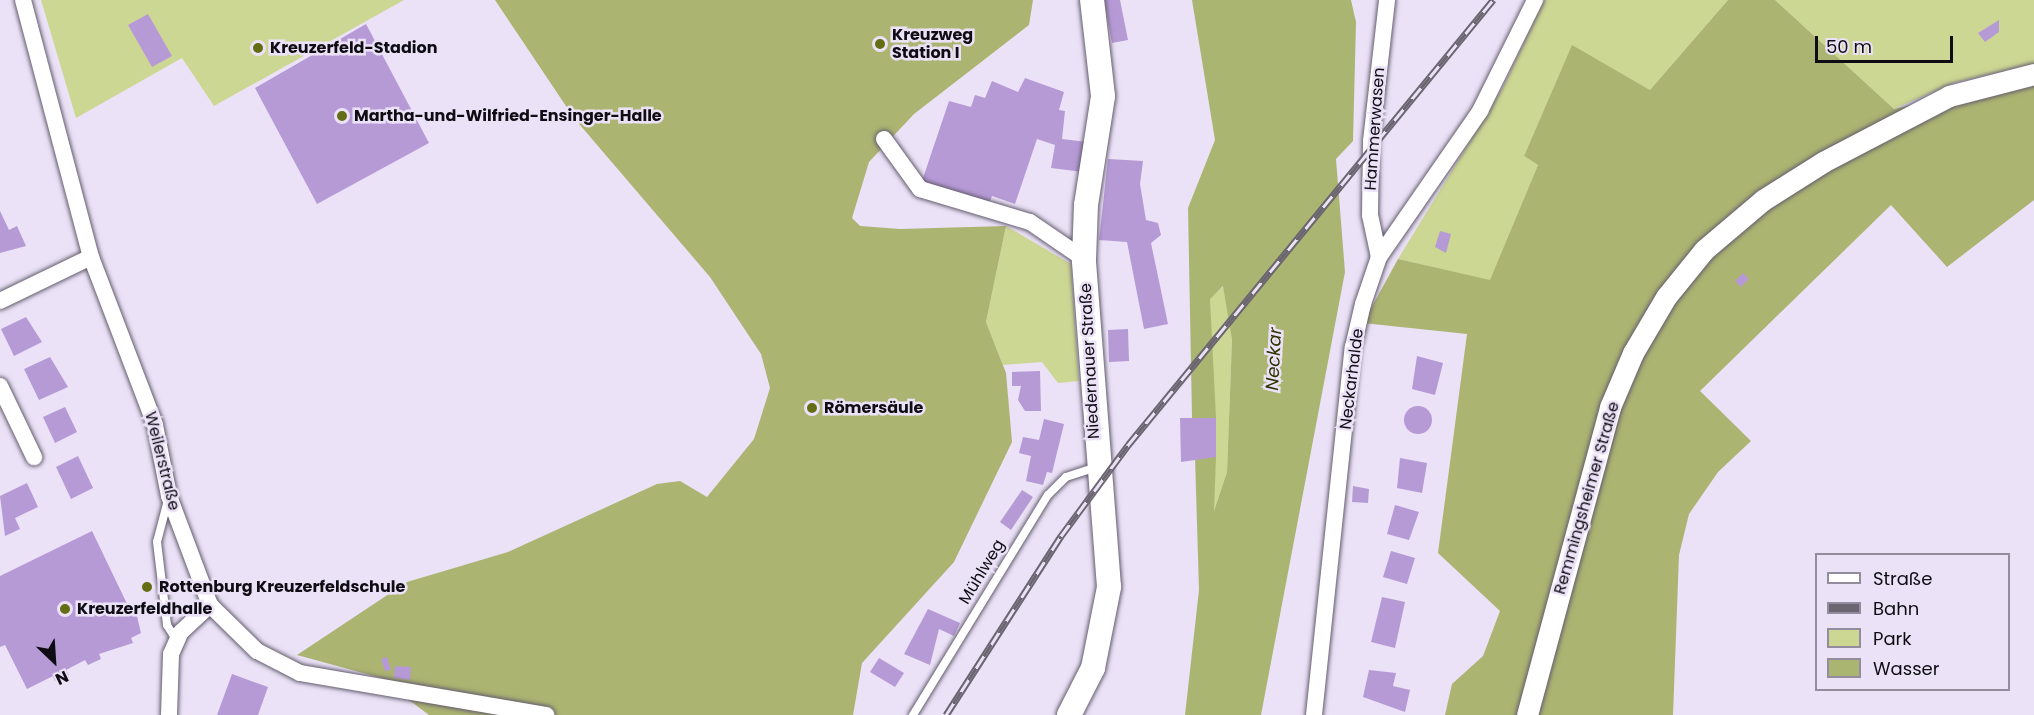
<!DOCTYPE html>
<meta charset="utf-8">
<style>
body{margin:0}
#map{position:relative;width:2034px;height:715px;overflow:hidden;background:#ebe2f7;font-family:Poppins,sans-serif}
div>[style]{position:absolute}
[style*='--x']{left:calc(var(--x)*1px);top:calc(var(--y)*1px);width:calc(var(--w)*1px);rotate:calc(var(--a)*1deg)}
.green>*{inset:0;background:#cdd794}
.forest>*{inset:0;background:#abb471}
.water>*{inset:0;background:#abb572}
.building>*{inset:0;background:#b69ad6}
.round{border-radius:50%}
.roads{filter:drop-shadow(0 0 2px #645c6e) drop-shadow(0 0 2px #645c6e)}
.service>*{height:8px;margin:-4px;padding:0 4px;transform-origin:4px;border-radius:4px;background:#fff}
.minor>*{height:16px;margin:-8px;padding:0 8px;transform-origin:8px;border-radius:8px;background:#fff}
.tertiary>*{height:21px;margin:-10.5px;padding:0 10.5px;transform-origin:10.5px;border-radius:10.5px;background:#fff}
.secondary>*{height:24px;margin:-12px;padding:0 12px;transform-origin:12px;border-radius:12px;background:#fff}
.rail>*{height:7px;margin-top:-3.5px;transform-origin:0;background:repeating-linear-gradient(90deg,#ebe2f7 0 14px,#6a6571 0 28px);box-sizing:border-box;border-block:2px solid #6a6571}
.dots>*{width:16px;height:16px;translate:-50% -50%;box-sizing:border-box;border:3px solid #ebe2f7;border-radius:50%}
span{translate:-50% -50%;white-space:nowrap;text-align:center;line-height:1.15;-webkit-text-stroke:5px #ebe2f7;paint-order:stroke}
.poi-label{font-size:16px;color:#0f0c13;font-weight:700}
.left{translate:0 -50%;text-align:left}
.street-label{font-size:16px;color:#0f0c13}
.water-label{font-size:18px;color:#2e3300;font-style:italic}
.legend{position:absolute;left:1815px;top:553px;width:195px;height:138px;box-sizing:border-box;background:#ebe2f7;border:2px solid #938c9c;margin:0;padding:8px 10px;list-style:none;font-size:18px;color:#0f0c13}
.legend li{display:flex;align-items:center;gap:12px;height:30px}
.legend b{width:30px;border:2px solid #938c9c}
.north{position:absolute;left:24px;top:631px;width:60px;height:60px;-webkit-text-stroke:4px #ebe2f7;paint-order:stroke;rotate:155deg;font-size:16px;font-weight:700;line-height:24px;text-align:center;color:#0f0c13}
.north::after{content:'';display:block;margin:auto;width:21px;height:27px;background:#0f0c13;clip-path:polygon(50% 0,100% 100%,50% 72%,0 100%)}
.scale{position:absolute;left:1815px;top:36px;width:138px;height:27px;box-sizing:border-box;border:3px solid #0f0c13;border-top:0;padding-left:8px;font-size:18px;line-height:21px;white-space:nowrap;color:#0f0c13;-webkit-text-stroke:4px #ebe2f7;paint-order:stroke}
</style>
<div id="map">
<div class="green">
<i style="clip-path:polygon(41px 0,404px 0,214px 106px,182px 58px,76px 118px)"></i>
<i style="clip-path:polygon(1544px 0,1728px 0,1650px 90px,1572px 46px,1524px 156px,1538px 165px,1490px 281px,1398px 259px,1503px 87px)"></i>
<i style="clip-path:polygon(1775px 0,2034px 0,2034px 64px,1956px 82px,1894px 109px)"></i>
<i style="clip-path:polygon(1006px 226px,1071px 264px,1079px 381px,1058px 383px,1042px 362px,1003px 365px,986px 322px)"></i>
<i style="clip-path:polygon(1224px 286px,1232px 340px,1227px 472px,1213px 514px,1210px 298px)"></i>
</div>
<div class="forest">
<i style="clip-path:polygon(495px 0,1033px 0,1029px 25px,914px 114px,869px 162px,852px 218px,860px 226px,900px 229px,1006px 226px,986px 322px,1006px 373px,1012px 442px,954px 562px,862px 663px,853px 715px,429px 715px,405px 697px,403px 684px,297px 655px,407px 582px,508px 552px,657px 484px,680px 481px,707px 497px,754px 439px,770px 388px,761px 354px,710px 277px,574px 118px)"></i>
<i style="clip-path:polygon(1728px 0,1775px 0,1894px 109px,2034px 74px,2034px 200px,1947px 267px,1891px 205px,1700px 391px,1751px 441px,1718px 472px,1689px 514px,1679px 555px,1673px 715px,1445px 715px,1452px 684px,1483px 656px,1500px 611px,1438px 553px,1467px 334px,1363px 323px,1398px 259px,1490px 280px,1538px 165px,1524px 156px,1572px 45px,1650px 90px)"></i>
</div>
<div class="water">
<i style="clip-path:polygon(1192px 0,1351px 0,1356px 22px,1353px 141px,1336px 159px,1345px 272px,1261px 715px,1185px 715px,1199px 590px,1195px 457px,1216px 457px,1214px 511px,1227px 472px,1232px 340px,1223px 286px,1210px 299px,1216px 418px,1192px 418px,1188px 208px,1215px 140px)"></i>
</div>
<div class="building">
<i style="clip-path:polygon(1104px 0,1120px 0,1128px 40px,1112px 43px)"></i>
<i style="clip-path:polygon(148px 14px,172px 56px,152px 67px,128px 25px)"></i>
<i style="clip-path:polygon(1999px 20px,1999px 32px,1985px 42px,1978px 33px)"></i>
<i style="clip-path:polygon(366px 24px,429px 143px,317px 204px,255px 88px)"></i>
<i style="clip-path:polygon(1025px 78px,1064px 92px,1059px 110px,1065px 111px,1062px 139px,1087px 142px,1083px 172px,1051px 168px,1055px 145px,1037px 139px,1015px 204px,992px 196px,988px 206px,922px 181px,949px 101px,971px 107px,975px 95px,985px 98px,992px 81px,1018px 92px)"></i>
<i style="clip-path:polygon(1108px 159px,1143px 161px,1140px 184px,1146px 220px,1158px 223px,1161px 235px,1151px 243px,1168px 324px,1144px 329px,1127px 242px,1099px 240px)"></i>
<i style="clip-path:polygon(0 211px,9px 230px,17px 226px,26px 246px,0 253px)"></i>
<i style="clip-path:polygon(1440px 231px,1451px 234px,1446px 253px,1435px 247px)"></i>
<i style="clip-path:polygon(1743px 273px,1749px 279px,1741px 287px,1735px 281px)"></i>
<i style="clip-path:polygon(26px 317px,42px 342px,14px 356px,1px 329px)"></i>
<i style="clip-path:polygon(1128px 329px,1129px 361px,1109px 362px,1108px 330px)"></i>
<i style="clip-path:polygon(1417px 356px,1443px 363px,1435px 395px,1412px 389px)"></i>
<i style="clip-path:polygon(50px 357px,68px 387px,39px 400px,24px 369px)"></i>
<i style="clip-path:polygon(1040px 371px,1041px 411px,1025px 411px,1018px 400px,1021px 386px,1012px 386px,1012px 372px)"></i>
<i class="round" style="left:1404px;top:406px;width:28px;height:28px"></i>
<i style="clip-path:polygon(65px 407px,77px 432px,55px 443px,43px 417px)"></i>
<i style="clip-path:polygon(1180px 418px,1216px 418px,1216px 457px,1181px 462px)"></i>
<i style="clip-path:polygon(1044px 419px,1064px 424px,1052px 473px,1047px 472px,1043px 485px,1026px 481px,1031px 456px,1019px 453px,1023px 437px,1039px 440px)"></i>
<i style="clip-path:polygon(78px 456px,93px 488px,71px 499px,56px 467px)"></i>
<i style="clip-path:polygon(1400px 458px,1427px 463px,1422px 493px,1397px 488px)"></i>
<i style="clip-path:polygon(27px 483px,38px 507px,15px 518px,20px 529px,5px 536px,0 496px)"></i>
<i style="clip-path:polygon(1353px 486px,1369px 489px,1368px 503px,1352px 502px)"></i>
<i style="clip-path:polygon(1022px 490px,1033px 497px,1011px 530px,1000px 522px)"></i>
<i style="clip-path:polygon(1395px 505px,1419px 512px,1409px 540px,1387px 534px)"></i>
<i style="clip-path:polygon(92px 531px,130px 610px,135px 608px,141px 633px,131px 638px,133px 643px,99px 654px,101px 659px,88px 665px,85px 660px,66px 670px,69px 675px,55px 681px,53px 676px,27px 689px,5px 645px,0 647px,0 576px)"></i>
<i style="clip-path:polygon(1391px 551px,1415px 558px,1407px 584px,1383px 577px)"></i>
<i style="clip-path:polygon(1382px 597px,1405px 602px,1395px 648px,1371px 642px)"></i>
<i style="clip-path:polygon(928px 609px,960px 623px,954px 636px,939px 629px,930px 665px,904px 654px)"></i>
<i style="clip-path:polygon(387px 657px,391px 670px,385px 671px,381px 659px)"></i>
<i style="clip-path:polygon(879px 658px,904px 673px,895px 687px,870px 672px)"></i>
<i style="clip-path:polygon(395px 666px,411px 667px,410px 680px,394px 678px)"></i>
<i style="clip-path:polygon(1369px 670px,1396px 673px,1393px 686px,1410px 690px,1405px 712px,1363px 697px)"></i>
<i style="clip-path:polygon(232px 674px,268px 687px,258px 715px,217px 715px)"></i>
</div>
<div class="roads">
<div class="service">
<i style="--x:168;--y:500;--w:43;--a:104.7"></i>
<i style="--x:157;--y:542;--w:84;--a:83.1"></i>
<i style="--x:167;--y:625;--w:19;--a:58"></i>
<i style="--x:913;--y:715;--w:258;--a:-58.5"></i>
<i style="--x:1048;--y:495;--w:25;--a:-45"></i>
<i style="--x:1066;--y:477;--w:32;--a:-18"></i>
</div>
<div class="minor">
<i style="--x:23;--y:0;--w:266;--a:75.2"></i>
<i style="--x:91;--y:257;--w:180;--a:69.1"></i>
<i style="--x:155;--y:425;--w:72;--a:78.8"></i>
<i style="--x:169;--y:496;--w:116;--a:69.4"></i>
<i style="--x:210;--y:605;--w:66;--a:44.4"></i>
<i style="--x:257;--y:651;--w:48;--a:27.1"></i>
<i style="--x:300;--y:673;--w:250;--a:9.7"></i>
<i style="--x:884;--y:139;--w:62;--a:54.2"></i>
<i style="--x:920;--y:189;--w:115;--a:16.7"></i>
<i style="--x:1030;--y:222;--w:65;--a:34.4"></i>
<i style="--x:1379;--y:257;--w:43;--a:-102.1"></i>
<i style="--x:1370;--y:215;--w:74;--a:-89.2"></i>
<i style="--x:1371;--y:141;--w:142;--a:-83.5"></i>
<i style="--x:0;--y:301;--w:101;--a:-25.8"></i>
<i style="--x:0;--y:386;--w:79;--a:64.4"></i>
<i style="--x:169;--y:715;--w:61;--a:-88.1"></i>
<i style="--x:171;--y:654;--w:24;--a:-66"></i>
<i style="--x:181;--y:632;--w:40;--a:-43"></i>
<i style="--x:1314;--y:715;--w:370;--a:-84"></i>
<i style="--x:1353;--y:347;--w:44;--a:-76.9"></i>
<i style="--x:1363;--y:304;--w:50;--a:-71.2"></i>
<i style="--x:1379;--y:257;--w:178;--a:-55.3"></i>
<i style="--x:1480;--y:111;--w:124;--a:-63.6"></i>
</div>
<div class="tertiary">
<i style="--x:1527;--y:715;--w:319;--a:-74.9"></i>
<i style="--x:1610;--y:407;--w:59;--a:-66.9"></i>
<i style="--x:1633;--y:353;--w:65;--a:-59.5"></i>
<i style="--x:1666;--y:297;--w:60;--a:-51"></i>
<i style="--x:1704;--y:250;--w:77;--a:-40.3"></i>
<i style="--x:1763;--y:200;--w:71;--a:-32.3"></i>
<i style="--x:1823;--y:162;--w:142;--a:-27.6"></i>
<i style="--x:1949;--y:96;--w:88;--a:-14.5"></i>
</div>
<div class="secondary">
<i style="--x:1069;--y:715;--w:53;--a:-62.9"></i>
<i style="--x:1093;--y:668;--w:83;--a:-78.8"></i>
<i style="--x:1109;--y:587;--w:329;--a:-94.4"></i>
<i style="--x:1084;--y:259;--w:54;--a:-87.9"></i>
<i style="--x:1086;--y:205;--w:110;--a:-81.1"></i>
<i style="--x:1103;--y:96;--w:97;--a:-96.5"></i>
</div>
</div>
<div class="rail">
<i style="--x:946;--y:715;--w:213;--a:-57.3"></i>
<i style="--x:1061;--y:536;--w:113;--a:-53.6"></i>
<i style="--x:1128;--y:445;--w:576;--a:-50.64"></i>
</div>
<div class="dots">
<i style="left:880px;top:44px;background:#646d13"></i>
<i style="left:258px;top:48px;background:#646d13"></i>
<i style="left:342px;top:116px;background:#646d13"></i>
<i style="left:812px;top:408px;background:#646d13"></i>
<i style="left:147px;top:587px;background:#646d13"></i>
<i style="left:65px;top:609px;background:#646d13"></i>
</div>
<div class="poi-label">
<span class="left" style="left:892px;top:44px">Kreuzweg<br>Station I</span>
<span class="left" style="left:270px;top:48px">Kreuzerfeld-Stadion</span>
<span class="left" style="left:354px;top:116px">Martha-und-Wilfried-Ensinger-Halle</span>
<span class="left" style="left:824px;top:408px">Römersäule</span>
<span class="left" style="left:159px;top:587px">Rottenburg Kreuzerfeldschule</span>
<span class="left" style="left:77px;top:609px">Kreuzerfeldhalle</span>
</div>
<div class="street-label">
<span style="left:1375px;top:129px;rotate:-86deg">Hammerwasen</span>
<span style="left:1090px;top:361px;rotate:-93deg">Niedernauer Straße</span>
<span style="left:1352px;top:379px;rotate:-83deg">Neckarhalde</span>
<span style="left:162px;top:461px;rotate:76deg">Weilerstraße</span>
<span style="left:1587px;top:498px;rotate:-74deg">Remmingsheimer Straße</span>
<span style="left:982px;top:572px;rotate:-59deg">Mühlweg</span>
</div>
<div class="water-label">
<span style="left:1274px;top:359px;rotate:-87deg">Neckar</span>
</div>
<ul class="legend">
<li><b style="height:8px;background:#fff"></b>Straße</li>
<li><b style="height:8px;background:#6a6571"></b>Bahn</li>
<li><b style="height:16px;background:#cdd794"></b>Park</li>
<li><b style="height:16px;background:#abb572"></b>Wasser</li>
</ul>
<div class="north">N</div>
<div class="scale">50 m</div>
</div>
